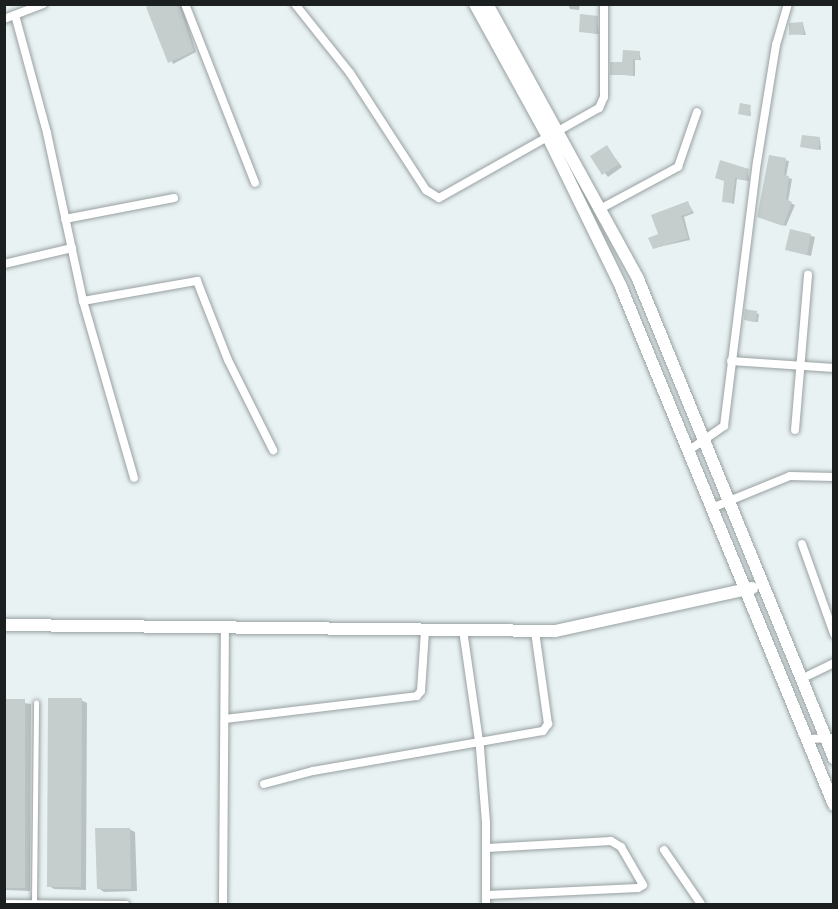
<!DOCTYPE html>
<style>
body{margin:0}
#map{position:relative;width:838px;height:909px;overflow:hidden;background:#e9f2f3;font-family:"Open Sans",sans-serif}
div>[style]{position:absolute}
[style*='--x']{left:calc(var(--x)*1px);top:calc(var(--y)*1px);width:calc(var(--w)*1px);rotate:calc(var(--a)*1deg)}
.shadow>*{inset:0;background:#0003}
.building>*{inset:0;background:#c5cdcd}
.roads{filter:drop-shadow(0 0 2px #98a0a1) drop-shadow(0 0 2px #98a0a1)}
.lane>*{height:4.5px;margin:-2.25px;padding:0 2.25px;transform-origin:2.25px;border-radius:2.25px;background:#fff}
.street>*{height:8px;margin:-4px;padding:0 4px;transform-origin:4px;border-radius:4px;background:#fff}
.secondary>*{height:12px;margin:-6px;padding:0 6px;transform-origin:6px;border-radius:6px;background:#fff}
span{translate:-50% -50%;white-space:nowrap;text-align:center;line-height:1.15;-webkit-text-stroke:4.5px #faffff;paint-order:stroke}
.frame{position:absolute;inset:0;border:6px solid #1c1f1f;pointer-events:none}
</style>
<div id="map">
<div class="shadow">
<i style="clip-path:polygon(158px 4px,181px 4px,196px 52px,173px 64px,148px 8px)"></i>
<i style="clip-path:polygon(568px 4px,580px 4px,579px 10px,570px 9px)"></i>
<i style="clip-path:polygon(597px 17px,599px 34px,580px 31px)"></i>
<i style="clip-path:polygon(803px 24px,806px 35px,791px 34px)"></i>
<i style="clip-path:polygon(639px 52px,641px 60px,635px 60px,635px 76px,612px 74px)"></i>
<i style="clip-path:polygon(750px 107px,751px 116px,742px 114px)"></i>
<i style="clip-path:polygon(820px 139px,821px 150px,802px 146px)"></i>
<i style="clip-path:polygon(607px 147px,622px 167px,608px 177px,592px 156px)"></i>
<i style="clip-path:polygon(770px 157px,789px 161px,786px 177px,792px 179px,788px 202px,795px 205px,786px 226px,762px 218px)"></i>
<i style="clip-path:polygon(748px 171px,749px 181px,737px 179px,734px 204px,724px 201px,726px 181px)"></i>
<i style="clip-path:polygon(688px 203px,694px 213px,684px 217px,690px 240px,654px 248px)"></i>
<i style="clip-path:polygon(791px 230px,815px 237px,811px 256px,791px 251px)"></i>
<i style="clip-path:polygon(746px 311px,759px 314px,758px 322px,748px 321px)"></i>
<i style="clip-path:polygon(4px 700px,31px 704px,30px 891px,4px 890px)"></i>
<i style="clip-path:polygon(81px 700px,87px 703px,86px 890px,54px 889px,49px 886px)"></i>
<i style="clip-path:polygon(129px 829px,135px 832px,137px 891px,104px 892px,98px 888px)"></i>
</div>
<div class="building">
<i style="clip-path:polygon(152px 4px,179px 4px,194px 51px,168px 63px,146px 7px)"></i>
<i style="clip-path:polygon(580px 14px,598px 16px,597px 34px,579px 32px)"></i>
<i style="clip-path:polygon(803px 22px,804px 34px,789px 35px,789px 23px)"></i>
<i style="clip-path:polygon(623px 50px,640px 51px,639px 60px,633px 59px,633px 75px,610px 75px,610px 62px,622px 62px)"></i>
<i style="clip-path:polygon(740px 103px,751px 105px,749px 116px,738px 114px)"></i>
<i style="clip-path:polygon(802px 135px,820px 137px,818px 150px,800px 147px)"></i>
<i style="clip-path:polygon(607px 145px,619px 164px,602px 175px,590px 156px)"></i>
<i style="clip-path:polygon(769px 155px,786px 158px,784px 175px,789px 176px,786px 199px,792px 202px,783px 226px,757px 217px)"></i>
<i style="clip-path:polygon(720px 160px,749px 169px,747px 180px,735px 178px,732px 203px,722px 202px,724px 181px,715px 178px)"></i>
<i style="clip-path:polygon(688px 201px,692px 212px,681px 216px,688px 238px,653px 249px,648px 238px,658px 234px,651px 215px)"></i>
<i style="clip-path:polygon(790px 229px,811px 234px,807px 255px,785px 250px)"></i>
<i style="clip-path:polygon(745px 309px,757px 311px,756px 322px,744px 320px)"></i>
<i style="clip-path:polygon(48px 698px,82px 698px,81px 887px,47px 887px)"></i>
<i style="clip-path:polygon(4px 699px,25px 699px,25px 888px,4px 888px)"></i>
<i style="clip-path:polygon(95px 828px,130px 828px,131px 889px,97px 889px)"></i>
</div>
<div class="roads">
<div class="lane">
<i style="--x:4;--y:902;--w:122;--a:0.5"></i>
<i style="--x:34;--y:902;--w:199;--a:-89.4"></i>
</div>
<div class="street">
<i style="--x:185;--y:4;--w:192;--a:68.6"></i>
<i style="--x:295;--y:4;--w:88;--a:51.4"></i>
<i style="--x:350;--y:73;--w:140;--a:57"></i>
<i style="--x:426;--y:190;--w:15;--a:32"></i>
<i style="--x:439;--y:198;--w:184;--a:-29.4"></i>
<i style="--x:599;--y:108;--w:12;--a:-66"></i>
<i style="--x:604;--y:97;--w:93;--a:-90"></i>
<i style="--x:15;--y:15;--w:122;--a:74.8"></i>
<i style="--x:47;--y:133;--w:172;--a:77.9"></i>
<i style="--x:83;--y:301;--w:184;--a:73.9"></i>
<i style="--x:4;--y:19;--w:42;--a:-21"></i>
<i style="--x:600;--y:209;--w:89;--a:-28.3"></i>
<i style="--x:678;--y:167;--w:58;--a:-70.9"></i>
<i style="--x:65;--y:219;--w:111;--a:-10.9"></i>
<i style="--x:4;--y:264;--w:70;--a:-13.2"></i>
<i style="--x:83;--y:301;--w:116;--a:-10"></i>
<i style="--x:197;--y:281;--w:85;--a:68.6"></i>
<i style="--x:228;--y:360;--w:101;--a:63.4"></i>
<i style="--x:731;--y:361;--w:103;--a:3.9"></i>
<i style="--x:795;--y:430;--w:156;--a:-85.2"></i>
<i style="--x:688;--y:451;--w:44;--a:-34.8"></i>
<i style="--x:724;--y:426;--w:266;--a:-82.9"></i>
<i style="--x:757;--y:162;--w:119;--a:-80.8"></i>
<i style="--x:776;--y:45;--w:43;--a:-73.7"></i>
<i style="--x:712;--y:508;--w:84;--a:-22.3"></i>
<i style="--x:790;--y:476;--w:44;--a:1.3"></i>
<i style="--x:802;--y:544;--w:96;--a:70.4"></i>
<i style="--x:463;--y:630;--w:119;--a:81.8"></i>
<i style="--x:480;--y:748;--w:75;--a:85.4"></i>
<i style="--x:486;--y:823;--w:81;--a:90"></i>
<i style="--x:801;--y:679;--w:37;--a:-26"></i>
<i style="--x:225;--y:719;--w:193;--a:-6.8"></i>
<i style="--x:417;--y:696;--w:6;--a:-51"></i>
<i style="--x:421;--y:691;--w:61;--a:-86.2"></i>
<i style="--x:807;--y:739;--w:27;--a:-2"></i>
<i style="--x:264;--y:784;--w:51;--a:-14.9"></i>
<i style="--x:313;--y:771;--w:233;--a:-9.9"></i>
<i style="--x:543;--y:731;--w:9;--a:-54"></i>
<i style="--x:548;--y:724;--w:94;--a:-98"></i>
<i style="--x:487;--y:848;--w:124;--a:-3.2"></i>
<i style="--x:611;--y:841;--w:12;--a:31"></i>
<i style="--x:621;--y:847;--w:44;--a:59.9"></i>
<i style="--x:643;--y:885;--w:6;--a:149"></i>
<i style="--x:638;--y:888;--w:151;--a:177.3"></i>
<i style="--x:664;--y:850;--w:65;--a:55.6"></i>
<i style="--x:223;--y:904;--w:276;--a:-89.6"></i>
</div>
<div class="secondary">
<i style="--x:475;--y:4;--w:152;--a:61.2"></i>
<i style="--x:548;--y:137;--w:167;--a:64"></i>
<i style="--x:621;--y:287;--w:560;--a:67.65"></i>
<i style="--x:487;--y:4;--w:314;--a:61.2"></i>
<i style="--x:638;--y:279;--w:518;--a:67.75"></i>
<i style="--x:4;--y:625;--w:551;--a:0.62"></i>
<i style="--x:555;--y:631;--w:202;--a:-12.3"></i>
</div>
</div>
<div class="frame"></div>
</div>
